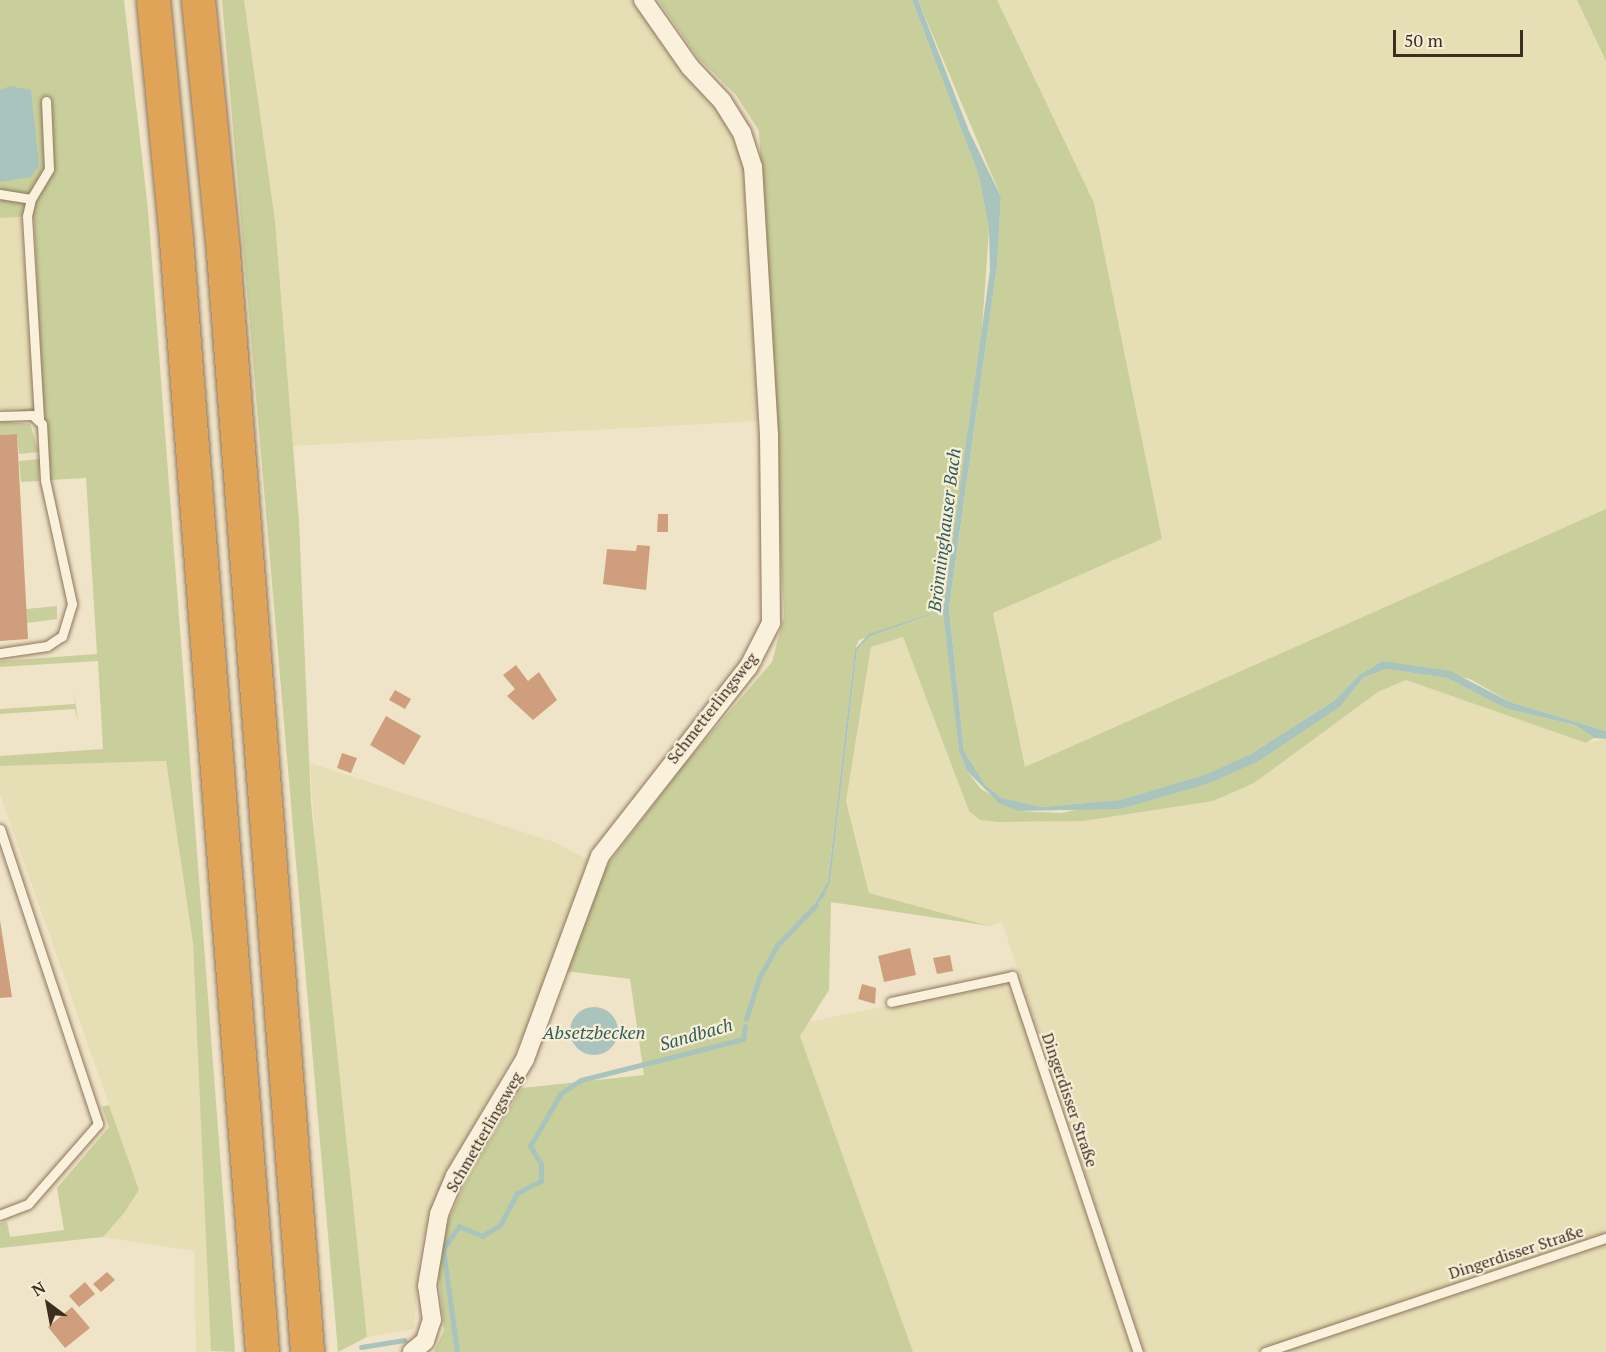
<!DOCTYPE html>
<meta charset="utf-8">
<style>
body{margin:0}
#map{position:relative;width:1606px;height:1352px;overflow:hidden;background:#f0e4c8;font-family:"PT Serif",serif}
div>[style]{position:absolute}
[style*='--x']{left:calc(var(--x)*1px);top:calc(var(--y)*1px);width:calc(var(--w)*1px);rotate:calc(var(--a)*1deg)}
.farmland>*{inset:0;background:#e6deb5}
.green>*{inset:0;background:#c9cf9b}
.water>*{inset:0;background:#a9c4bc}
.round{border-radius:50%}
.stream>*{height:5px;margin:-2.5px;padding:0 2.5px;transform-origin:2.5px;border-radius:2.5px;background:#a9c4bc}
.building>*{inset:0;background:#cf9f7d}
.roads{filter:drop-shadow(0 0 2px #8d765c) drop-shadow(0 0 2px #8d765c)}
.service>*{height:9px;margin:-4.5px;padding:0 4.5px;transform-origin:4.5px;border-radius:4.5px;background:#faf1dc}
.minor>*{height:18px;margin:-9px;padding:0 9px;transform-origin:9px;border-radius:9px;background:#faf1dc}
.motorway>*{height:33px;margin:-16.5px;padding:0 16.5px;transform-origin:16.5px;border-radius:16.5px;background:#e0a458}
span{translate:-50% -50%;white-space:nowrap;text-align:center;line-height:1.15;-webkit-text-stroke:4.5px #f7eed8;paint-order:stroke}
.street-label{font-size:16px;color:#3d2e20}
.water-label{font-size:18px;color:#2f5d5a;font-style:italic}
.north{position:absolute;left:18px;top:1274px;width:60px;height:60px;-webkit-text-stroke:4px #f7eed8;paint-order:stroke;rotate:328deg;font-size:16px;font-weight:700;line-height:24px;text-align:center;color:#3d2e20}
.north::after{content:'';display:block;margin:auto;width:21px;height:27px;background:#3d2e20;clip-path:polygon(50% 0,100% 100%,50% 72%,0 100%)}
.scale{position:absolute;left:1393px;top:30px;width:130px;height:27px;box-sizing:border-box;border:3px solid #3d2e20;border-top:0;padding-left:8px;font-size:18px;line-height:21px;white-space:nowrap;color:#3d2e20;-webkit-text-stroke:4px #f7eed8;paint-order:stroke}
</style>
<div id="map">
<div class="farmland">
<i style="clip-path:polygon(244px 0,635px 0,722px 106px,744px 154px,760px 421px,293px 446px,275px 221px)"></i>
<i style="clip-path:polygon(996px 0,1577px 0,1606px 61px,1606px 509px,1025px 768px,993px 613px,1162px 539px)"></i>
<i style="clip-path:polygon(21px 216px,35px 407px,0 409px,0 218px)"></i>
<i style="clip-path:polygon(903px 637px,969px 811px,980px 820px,1039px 822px,1406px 680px,1586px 743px,1606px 739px,1606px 1235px,1256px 1352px,1144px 1352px,1002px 922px,990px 926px,869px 893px,846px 801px,871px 647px)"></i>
<i style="clip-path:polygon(166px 761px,193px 943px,212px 1352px,196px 1352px,194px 1251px,103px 1237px,139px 1190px,0 794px,0 766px)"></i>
<i style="clip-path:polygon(310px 763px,557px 843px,588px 860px,529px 1025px,437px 1192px,420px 1248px,414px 1329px,367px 1337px,319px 897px)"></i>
<i style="clip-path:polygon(1002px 983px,1016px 999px,1132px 1352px,913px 1352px,800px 1036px,808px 1022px)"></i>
<i style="clip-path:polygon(1606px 1243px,1606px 1352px,1279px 1352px,1560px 1256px)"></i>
</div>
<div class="green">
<i style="clip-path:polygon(0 0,124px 0,148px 209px,235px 1352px,211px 1351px,193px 943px,166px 761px,0 766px,0 756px,103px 749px,98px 661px,0 667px,0 661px,97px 654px,86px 478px,50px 480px,46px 423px,42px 415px,34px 411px,0 413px,43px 406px,34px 216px,0 218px)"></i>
<i style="clip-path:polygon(222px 0,244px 0,275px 221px,299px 521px,311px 803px,367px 1337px,338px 1352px)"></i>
<i style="clip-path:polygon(658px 0,912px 0,979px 176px,989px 230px,981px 343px,944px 604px,937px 612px,859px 640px,855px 649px,828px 881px,811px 910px,830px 881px,857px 650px,870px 636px,944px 611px,959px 751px,967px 771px,981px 789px,1018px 811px,1061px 813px,1207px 784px,1341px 706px,1363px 678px,1386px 669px,1447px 678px,1507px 709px,1575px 725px,1594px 738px,1586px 743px,1406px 680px,1378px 692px,1254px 783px,1213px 801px,1083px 821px,999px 822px,980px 820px,969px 811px,903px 637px,871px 647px,846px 801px,869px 893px,990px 926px,831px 902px,829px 990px,800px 1036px,913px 1352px,434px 1352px,444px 1330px,437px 1258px,446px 1226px,467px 1179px,522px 1088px,644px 1075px,630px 979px,565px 971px,605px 868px,683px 766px,772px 662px,784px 616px,759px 131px,736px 95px,699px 59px)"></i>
<i style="clip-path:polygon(918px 0,997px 0,1094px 203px,1162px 539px,993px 613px,1025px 767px,1606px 509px,1606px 731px,1510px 702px,1470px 679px,1382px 661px,1359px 675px,1335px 700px,1251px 754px,1204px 775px,1120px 800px,1042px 807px,1002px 798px,985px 785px,964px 751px,949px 608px,997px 266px,1001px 197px)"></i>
<i style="clip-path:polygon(1577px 0,1606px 0,1606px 61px)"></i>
<i style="clip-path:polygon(0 421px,30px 424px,39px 452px,19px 454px,17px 434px,0 435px)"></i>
<i style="clip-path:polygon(40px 459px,39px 481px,21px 482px,19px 461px)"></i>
<i style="clip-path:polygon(57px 606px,57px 619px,27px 623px,26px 609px)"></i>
<i style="clip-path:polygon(74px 691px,78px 722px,75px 709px,0 714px,0 709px,75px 704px)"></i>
<i style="clip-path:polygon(109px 1105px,139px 1190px,124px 1213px,103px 1237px,0 1248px,0 1223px,7px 1222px,10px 1237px,64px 1230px,57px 1188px,109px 1127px,102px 1107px)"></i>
</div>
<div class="water">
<i style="clip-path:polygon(912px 0,918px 0,969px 131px,1001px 197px,997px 266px,949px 608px,964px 751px,985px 785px,1002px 798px,1042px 807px,1120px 800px,1204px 775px,1251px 754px,1335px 700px,1359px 675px,1382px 661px,1450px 671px,1510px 702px,1606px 731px,1606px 739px,1594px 738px,1575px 725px,1507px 709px,1447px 678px,1386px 669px,1363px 678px,1341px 706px,1257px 762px,1207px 784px,1120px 809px,1018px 811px,999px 803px,967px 771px,959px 751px,943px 611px,870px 636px,857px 650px,830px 882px,823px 898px,811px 910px,828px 881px,855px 649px,869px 634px,937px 612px,944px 604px,990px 270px,989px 230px,979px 176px)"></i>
<i style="clip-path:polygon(10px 86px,31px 90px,39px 165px,31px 177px,0 182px,0 90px)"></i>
<i class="round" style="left:570px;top:1007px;width:48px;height:48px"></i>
</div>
<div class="stream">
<i style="--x:746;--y:1019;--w:43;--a:-72.4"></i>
<i style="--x:759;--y:978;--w:38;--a:-61"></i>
<i style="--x:777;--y:945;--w:56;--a:-45.7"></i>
<i style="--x:361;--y:1347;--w:44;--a:-9.2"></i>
<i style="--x:457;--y:1352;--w:104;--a:-97.7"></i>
<i style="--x:443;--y:1249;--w:28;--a:-55"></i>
<i style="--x:459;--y:1226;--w:25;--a:23"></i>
<i style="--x:482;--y:1236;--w:21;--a:-31"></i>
<i style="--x:500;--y:1225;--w:36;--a:-62"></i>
<i style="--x:517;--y:1193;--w:27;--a:-27"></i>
<i style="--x:541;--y:1181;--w:17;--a:-90"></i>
<i style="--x:541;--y:1164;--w:21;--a:-121"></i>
<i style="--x:530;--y:1146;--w:61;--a:-59.7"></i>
<i style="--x:561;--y:1093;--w:24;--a:-33"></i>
<i style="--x:581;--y:1080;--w:167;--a:-14.2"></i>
<i style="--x:743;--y:1039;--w:13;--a:-81"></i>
</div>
<div class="building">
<i style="clip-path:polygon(17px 434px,28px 639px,0 641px,0 435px)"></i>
<i style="clip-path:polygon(658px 514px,668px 514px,668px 532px,657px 532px)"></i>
<i style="clip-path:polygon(637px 545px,650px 546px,646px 590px,603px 584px,607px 549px,636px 551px)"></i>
<i style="clip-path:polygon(516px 665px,528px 681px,539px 672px,557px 700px,533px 720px,507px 696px,515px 689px,503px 675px)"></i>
<i style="clip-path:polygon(395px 690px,411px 699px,405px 709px,389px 700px)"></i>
<i style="clip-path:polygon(386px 716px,421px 736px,404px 765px,370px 745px)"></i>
<i style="clip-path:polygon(342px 753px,357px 758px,351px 773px,337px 768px)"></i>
<i style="clip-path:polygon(0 920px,12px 997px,0 998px)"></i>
<i style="clip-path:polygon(910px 948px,916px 975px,884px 982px,878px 956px)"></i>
<i style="clip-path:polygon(950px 955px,953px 971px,937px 974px,933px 958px)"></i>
<i style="clip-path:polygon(862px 984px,876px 988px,875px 1004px,858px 999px)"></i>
<i style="clip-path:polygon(107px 1272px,115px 1280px,101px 1292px,93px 1284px)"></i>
<i style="clip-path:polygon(85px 1282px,95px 1294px,79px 1307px,69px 1296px)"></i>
<i style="clip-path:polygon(72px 1307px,90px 1328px,65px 1348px,48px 1327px)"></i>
</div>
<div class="roads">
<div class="service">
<i style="--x:0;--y:194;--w:31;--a:9"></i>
<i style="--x:0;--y:416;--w:32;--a:-2"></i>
<i style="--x:32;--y:415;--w:13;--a:42"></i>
<i style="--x:42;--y:424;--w:56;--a:86.9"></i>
<i style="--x:45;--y:480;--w:127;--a:77.7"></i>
<i style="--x:72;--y:604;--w:34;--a:107"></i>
<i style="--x:62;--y:636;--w:18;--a:146"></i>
<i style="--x:47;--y:646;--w:48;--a:171.5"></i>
<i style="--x:39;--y:418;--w:202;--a:-93.4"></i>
<i style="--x:27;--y:216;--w:17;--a:-77"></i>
<i style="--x:31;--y:199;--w:35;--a:-59"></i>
<i style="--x:49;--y:169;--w:68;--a:-92.5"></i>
<i style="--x:0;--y:829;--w:311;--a:71.6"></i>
<i style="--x:98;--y:1124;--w:106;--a:131.2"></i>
<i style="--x:28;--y:1204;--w:30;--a:159"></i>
<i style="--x:891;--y:1002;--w:124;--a:-12.1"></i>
<i style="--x:1012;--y:976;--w:397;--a:71.5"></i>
<i style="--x:1265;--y:1352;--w:360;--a:-18.5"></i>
</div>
<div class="minor">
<i style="--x:412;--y:1352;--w:17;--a:-40"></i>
<i style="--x:425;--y:1341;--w:22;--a:-72"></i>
<i style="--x:432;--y:1320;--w:34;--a:-98"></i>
<i style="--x:427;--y:1286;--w:73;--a:-80.5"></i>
<i style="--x:439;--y:1214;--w:41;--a:-67.2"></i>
<i style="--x:455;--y:1176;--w:136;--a:-59.1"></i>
<i style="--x:525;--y:1059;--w:216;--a:-69.7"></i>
<i style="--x:600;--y:856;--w:241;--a:-51.9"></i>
<i style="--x:749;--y:666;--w:48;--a:-62.9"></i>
<i style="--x:771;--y:623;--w:188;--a:-90.6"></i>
<i style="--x:769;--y:435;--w:268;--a:-93.4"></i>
<i style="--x:753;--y:167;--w:36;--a:-108"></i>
<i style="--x:742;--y:133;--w:38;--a:-122"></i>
<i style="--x:722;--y:101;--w:47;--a:-133.3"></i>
<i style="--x:690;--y:67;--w:82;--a:-125"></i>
</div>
<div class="motorway">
<i style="--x:153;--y:0;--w:241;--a:84.5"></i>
<i style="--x:176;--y:240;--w:1115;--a:85.58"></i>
<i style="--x:198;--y:0;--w:253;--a:84.3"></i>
<i style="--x:223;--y:252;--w:1103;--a:85.63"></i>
</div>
</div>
<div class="street-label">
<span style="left:712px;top:708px;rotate:-52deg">Schmetterlingsweg</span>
<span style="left:1070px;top:1100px;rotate:71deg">Dingerdisser Straße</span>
<span style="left:484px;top:1132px;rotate:-60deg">Schmetterlingsweg</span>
<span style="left:1516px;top:1252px;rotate:-18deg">Dingerdisser Straße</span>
</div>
<div class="water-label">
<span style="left:944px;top:530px;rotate:-83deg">Brönninghauser Bach</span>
<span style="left:594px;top:1032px">Absetzbecken</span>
<span style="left:696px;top:1034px;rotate:-16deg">Sandbach</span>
</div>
<div class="north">N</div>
<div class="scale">50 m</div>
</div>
